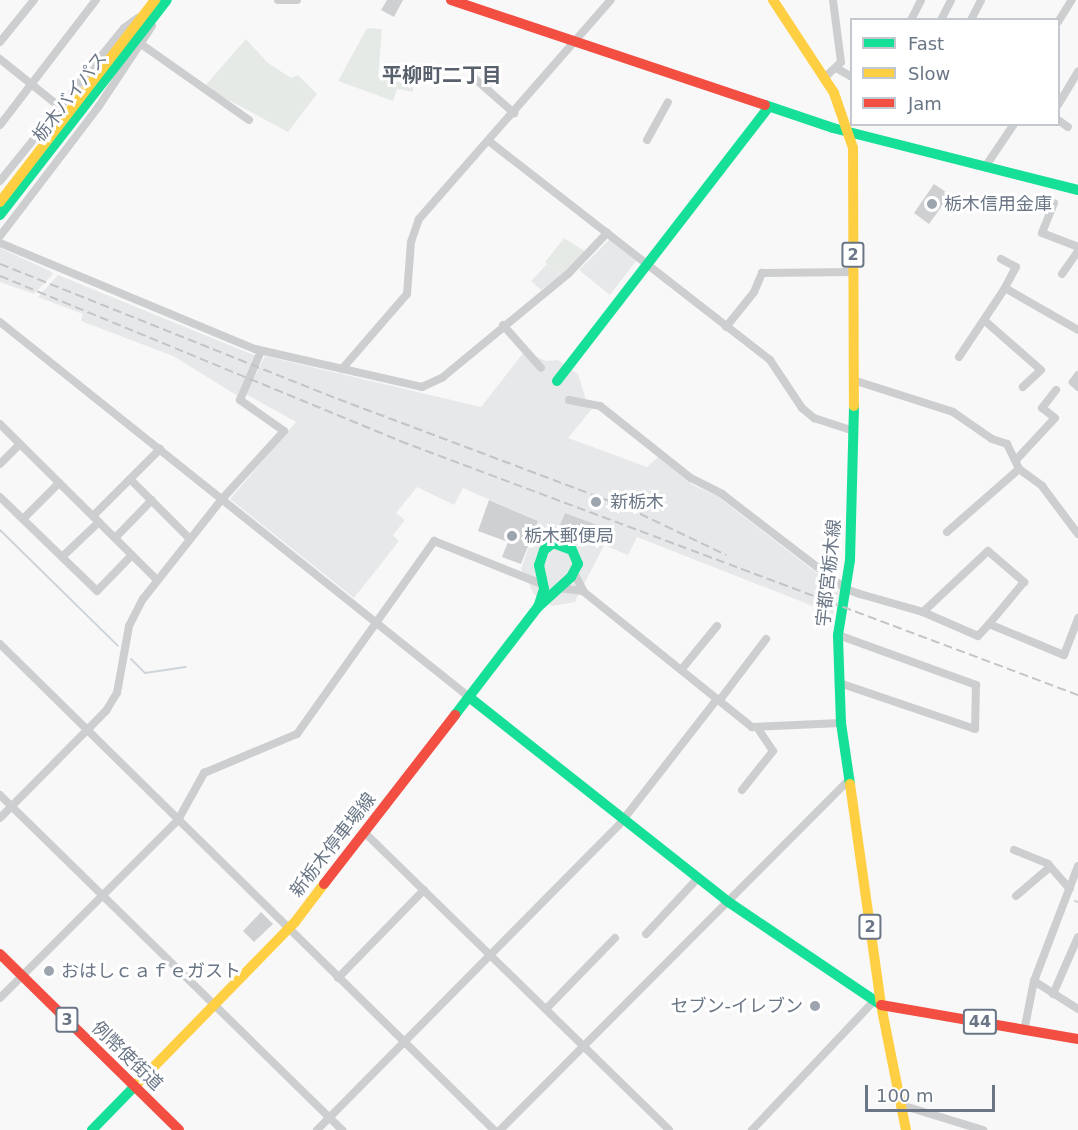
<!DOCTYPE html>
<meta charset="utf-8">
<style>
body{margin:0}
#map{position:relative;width:1078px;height:1130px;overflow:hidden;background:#f8f8f8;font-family:"DejaVu Sans","Noto Sans JP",sans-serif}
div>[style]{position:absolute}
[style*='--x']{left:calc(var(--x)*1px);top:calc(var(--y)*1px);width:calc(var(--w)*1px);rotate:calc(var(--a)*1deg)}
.built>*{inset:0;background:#e7e8e9}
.green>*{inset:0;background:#e6eae6}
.stream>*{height:2px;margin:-1px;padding:0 1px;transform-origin:1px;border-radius:1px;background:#cfd4d8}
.building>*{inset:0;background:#cfd0d2}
.street>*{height:8px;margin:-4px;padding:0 4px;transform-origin:4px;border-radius:4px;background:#cdcecf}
.fast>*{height:10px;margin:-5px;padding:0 5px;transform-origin:5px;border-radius:5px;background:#16e098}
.slow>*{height:10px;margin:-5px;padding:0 5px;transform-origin:5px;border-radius:5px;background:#ffcf43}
.jam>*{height:10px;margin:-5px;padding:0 5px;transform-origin:5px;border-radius:5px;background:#f24e42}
.rail>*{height:2px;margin-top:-1px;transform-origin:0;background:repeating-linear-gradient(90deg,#c3c4c5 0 9px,transparent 0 13.5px)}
.dots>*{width:16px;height:16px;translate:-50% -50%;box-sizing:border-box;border:3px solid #fff;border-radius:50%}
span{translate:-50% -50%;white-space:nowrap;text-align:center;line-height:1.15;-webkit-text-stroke:6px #fff;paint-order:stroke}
.shield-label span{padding:2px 4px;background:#fff;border:2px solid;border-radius:4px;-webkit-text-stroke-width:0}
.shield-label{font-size:16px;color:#6a7686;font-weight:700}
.street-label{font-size:18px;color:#6a7686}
.poi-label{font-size:18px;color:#6a7686}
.left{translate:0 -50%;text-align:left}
.right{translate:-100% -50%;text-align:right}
.neighbourhood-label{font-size:20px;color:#58606c;font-weight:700}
.legend{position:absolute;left:850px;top:18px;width:210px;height:108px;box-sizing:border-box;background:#fff;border:2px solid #c3c8cf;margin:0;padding:8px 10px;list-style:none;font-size:18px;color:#6a7686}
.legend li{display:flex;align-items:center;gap:12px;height:30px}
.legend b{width:30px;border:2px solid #c3c8cf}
.scale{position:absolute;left:865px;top:1085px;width:130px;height:27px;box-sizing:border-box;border:3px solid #6a7686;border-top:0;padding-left:8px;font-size:18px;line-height:21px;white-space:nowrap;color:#6a7686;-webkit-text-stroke:4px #fff;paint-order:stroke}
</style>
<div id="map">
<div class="built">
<i style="clip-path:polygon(610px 239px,636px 261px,610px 295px,579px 270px)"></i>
<i style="clip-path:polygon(0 248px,52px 272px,53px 274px,34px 294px,0 282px)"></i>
<i style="clip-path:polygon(547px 264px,561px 275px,541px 290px,531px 281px)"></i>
<i style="clip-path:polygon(58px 275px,256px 356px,238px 396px,173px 356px,81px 321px,83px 314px,38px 297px)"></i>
<i style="clip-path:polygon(524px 352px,546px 361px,558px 360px,578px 374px,587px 403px,595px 405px,568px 438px,647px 467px,658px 457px,693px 485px,717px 496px,840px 591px,833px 614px,637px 537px,628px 555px,604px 545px,575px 602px,552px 606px,534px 594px,521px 569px,538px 521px,463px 488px,454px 505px,417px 487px,396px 513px,405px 520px,393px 535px,399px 541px,354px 598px,230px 499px,296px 422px,246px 394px,265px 356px,481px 407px)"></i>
</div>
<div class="green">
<i style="clip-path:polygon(367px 28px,382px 29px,378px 78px,413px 85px,413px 92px,397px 89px,393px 101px,338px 81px)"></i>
<i style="clip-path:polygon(246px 39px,268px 63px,291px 78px,298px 75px,317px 94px,288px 132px,204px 87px)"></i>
<i style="clip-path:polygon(564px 238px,586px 252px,561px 275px,545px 262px)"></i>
</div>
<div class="stream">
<i style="--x:0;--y:530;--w:165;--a:44.5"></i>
<i style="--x:131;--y:659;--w:20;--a:45"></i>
<i style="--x:145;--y:673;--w:41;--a:-8.3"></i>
<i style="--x:1075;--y:901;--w:3;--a:18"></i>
</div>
<div class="building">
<i style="clip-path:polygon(387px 0,403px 0,394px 17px,381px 10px)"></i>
<i style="clip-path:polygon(934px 184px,950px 195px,929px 224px,914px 213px)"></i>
<i style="clip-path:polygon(489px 500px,538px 521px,521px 564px,502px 557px,508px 542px,478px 531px)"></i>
<i style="clip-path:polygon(565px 513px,610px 530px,606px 540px,560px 525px)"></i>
<i style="clip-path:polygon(261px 912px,273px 924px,254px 942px,243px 931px)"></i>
</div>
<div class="street">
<i style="--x:278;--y:0;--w:19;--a:0"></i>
<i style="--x:911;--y:20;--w:22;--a:-63"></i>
<i style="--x:941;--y:20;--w:22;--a:-63"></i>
<i style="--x:971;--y:20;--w:22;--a:-63"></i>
<i style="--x:1058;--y:22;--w:26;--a:-58"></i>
<i style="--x:0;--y:42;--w:54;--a:-51"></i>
<i style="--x:141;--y:44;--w:132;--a:35.1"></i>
<i style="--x:0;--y:59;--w:77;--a:38.7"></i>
<i style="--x:838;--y:69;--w:16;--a:30"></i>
<i style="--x:473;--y:77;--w:55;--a:41.3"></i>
<i style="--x:824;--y:78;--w:23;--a:-43"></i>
<i style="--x:841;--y:62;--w:63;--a:-97.4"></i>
<i style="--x:1058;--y:105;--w:39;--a:-59"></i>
<i style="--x:1058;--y:120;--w:12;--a:35"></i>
<i style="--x:0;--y:125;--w:158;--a:-52.5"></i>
<i style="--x:647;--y:140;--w:43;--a:-61.1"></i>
<i style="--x:490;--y:142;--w:355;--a:37.9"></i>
<i style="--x:770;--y:360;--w:58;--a:56.3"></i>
<i style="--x:802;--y:408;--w:16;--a:40"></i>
<i style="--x:814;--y:418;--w:42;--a:18"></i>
<i style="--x:985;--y:167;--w:52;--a:-56"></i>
<i style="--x:0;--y:181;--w:197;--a:-51"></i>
<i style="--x:124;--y:28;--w:17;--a:-36"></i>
<i style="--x:1054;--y:203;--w:32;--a:112"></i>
<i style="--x:1042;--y:233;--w:39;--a:21"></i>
<i style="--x:0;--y:236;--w:163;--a:-52.7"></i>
<i style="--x:99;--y:106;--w:96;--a:-56.5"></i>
<i style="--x:0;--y:243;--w:276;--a:22.6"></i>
<i style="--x:255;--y:349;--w:171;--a:12.8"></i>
<i style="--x:422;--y:387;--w:23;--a:-25"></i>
<i style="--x:443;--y:377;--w:162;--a:-39.5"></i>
<i style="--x:568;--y:274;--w:57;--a:-46.4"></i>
<i style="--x:1001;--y:259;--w:17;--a:28"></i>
<i style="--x:1016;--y:267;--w:24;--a:118"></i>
<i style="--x:1005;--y:288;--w:84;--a:29.9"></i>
<i style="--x:1062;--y:274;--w:28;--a:-55"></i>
<i style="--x:985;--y:321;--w:74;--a:41.2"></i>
<i style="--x:1041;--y:370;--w:25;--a:137"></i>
<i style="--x:0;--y:322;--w:600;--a:38.64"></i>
<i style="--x:503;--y:325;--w:57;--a:48.5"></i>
<i style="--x:726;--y:327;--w:45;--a:-51.3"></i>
<i style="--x:754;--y:292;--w:21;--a:-67"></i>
<i style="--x:762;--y:273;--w:91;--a:-0.6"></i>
<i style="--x:959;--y:357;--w:83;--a:-56.3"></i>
<i style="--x:342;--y:369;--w:99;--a:-49.1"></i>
<i style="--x:407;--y:294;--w:52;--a:-85.6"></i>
<i style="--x:411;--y:242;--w:24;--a:-71"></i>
<i style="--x:419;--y:219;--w:291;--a:-48.8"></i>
<i style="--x:1078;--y:375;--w:9;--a:126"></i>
<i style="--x:1073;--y:382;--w:7;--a:45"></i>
<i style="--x:853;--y:380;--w:105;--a:17.7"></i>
<i style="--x:953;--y:412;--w:47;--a:34.7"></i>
<i style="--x:992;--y:439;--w:16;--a:18"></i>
<i style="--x:1007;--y:444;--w:28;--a:64"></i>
<i style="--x:1019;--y:469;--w:29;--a:36"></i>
<i style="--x:1042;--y:486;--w:60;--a:53.1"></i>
<i style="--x:569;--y:400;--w:32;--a:11"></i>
<i style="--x:600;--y:406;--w:116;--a:38.4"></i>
<i style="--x:691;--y:478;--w:35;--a:27"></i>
<i style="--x:722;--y:494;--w:156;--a:37.5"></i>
<i style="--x:846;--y:589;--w:15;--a:20"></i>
<i style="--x:860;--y:594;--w:66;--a:15.9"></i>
<i style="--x:923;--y:612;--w:89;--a:-43.2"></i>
<i style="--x:988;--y:551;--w:48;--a:40.7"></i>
<i style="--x:1024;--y:582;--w:55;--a:129.8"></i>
<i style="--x:0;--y:424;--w:221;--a:44.8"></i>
<i style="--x:1016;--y:460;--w:57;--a:-47.1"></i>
<i style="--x:1055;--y:418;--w:16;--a:-142"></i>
<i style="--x:1042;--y:408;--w:23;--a:-52"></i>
<i style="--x:0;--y:464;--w:28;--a:-45"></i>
<i style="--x:130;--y:479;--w:85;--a:45"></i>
<i style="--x:0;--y:497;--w:135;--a:44.1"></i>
<i style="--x:97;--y:591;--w:50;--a:-45.8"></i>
<i style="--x:93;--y:516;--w:95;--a:-45"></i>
<i style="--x:23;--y:519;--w:51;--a:-45"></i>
<i style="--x:947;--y:532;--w:96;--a:-41.2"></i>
<i style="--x:115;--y:538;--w:53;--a:-45.8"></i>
<i style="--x:62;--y:557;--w:51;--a:-43.4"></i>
<i style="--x:574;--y:573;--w:21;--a:62"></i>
<i style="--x:584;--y:592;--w:216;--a:38.8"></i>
<i style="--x:752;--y:727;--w:89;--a:-2.6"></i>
<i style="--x:558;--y:588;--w:25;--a:7"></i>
<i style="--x:923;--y:612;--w:60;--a:23.6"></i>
<i style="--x:978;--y:636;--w:16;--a:-47"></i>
<i style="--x:989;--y:624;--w:81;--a:22.5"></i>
<i style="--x:1064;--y:655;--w:40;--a:-69"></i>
<i style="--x:838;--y:635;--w:147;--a:19.9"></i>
<i style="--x:976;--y:685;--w:44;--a:91.3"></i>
<i style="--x:975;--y:729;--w:144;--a:-161.3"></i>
<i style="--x:0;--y:644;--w:693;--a:44.53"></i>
<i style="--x:681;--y:670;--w:57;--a:-50.7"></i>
<i style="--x:719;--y:701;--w:78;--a:-52.8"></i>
<i style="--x:742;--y:790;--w:50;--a:-51.5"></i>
<i style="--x:773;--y:751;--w:27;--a:-124"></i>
<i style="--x:0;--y:795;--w:479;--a:44.4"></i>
<i style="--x:0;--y:818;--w:151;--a:-45.3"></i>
<i style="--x:106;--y:711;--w:21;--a:-59"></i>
<i style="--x:117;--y:693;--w:68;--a:-79.8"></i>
<i style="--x:129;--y:626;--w:30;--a:-63"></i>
<i style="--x:143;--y:599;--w:127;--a:-51.7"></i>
<i style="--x:222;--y:499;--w:92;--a:-47.6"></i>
<i style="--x:284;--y:431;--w:54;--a:-144.8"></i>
<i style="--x:240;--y:400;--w:53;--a:-66.8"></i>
<i style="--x:364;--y:832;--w:426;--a:44.3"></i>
<i style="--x:1014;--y:850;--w:37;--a:22"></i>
<i style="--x:1048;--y:864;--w:33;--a:49"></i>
<i style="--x:1016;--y:896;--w:45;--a:-40.5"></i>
<i style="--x:646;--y:934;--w:76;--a:-47.1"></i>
<i style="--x:338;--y:978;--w:123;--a:-45.7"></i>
<i style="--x:1034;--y:981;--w:52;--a:32.5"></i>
<i style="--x:1053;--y:994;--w:62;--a:-66.3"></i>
<i style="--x:0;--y:998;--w:252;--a:-45"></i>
<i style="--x:178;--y:820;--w:54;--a:-61"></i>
<i style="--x:204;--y:773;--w:101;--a:-22.8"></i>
<i style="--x:297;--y:734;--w:237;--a:-54.6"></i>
<i style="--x:434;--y:541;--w:118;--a:21.8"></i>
<i style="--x:546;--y:1009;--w:99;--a:-45.8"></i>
<i style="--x:1024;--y:1031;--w:51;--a:-78.7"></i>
<i style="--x:1034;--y:981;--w:123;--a:-69.1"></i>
<i style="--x:901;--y:1105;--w:86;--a:17"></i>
<i style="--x:317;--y:1130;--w:429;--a:-45.3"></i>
<i style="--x:619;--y:825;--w:160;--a:-52.1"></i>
<i style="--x:500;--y:1130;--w:491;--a:-45.1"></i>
<i style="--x:752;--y:1130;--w:175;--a:-46.6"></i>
</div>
<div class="fast">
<i style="--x:765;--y:105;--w:72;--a:18.7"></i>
<i style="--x:833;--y:128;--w:253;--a:14.2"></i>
<i style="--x:0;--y:215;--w:272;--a:-52.2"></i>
<i style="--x:557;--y:381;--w:346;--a:-52.3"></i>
<i style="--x:469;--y:697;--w:329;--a:38.3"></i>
<i style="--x:727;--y:901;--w:186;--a:34"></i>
<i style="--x:455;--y:715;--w:136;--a:-52.5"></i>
<i style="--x:538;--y:607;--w:45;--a:-42.3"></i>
<i style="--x:571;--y:577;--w:15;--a:-62"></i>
<i style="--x:578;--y:564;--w:15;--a:-113"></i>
<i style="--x:572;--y:550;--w:20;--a:-160"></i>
<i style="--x:553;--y:543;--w:11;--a:142"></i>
<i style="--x:544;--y:550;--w:16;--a:108"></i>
<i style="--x:539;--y:565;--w:25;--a:78"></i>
<i style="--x:544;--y:589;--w:19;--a:108"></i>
<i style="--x:850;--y:784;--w:62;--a:-98.4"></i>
<i style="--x:841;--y:723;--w:88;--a:-92"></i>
<i style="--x:838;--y:635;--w:76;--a:-80.9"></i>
<i style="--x:850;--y:560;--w:154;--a:-88.5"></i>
<i style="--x:92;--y:1130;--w:62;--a:-45.7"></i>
</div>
<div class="slow">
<i style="--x:773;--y:0;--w:111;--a:56.7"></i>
<i style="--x:834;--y:93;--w:58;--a:70.9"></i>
<i style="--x:853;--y:148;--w:258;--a:89.8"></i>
<i style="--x:0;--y:202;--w:255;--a:-52.5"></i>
<i style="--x:850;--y:784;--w:223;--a:82"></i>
<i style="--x:881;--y:1005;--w:127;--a:78.7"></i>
<i style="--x:135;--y:1086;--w:229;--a:-45.7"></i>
<i style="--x:295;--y:922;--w:48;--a:-52.7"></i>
</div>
<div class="jam">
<i style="--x:451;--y:0;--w:331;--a:18.5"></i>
<i style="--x:324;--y:884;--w:214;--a:-52.2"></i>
<i style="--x:0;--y:954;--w:251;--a:44.5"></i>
<i style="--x:881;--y:1005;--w:200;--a:9.8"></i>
</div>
<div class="rail">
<i style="--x:0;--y:264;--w:364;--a:21.8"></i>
<i style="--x:338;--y:399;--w:310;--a:20.6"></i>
<i style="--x:628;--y:508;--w:109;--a:25.6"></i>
<i style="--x:0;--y:276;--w:433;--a:22.4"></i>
<i style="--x:400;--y:441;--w:724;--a:20.54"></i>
</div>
<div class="dots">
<i style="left:932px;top:204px;background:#9ca4ae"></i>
<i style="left:596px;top:502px;background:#9ca4ae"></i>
<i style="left:512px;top:536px;background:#9ca4ae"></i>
<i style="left:49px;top:971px;background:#9ca4ae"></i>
<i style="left:815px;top:1006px;background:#9ca4ae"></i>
</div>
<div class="shield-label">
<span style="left:853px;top:255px">2</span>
<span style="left:870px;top:927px">2</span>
<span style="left:67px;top:1020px">3</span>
<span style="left:980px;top:1022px">44</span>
</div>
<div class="street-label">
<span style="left:70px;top:97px;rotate:-52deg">栃木バイパス</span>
<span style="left:829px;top:573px;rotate:-84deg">宇都宮栃木線</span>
<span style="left:333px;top:845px;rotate:-52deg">新栃木停車場線</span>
<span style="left:127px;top:1056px;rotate:44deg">例幣使街道</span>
</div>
<div class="poi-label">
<span class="left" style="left:944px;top:204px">栃木信用金庫</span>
<span class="left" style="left:610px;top:502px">新栃木</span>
<span class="left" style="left:524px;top:536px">栃木郵便局</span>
<span class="left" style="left:61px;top:971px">おはしｃａｆｅガスト</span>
<span class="right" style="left:803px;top:1006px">セブン-イレブン</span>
</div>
<div class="neighbourhood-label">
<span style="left:442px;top:75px">平柳町二丁目</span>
</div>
<ul class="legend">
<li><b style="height:8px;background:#16e098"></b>Fast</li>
<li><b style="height:8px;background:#ffcf43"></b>Slow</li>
<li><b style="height:8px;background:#f24e42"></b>Jam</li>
</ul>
<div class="scale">100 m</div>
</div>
